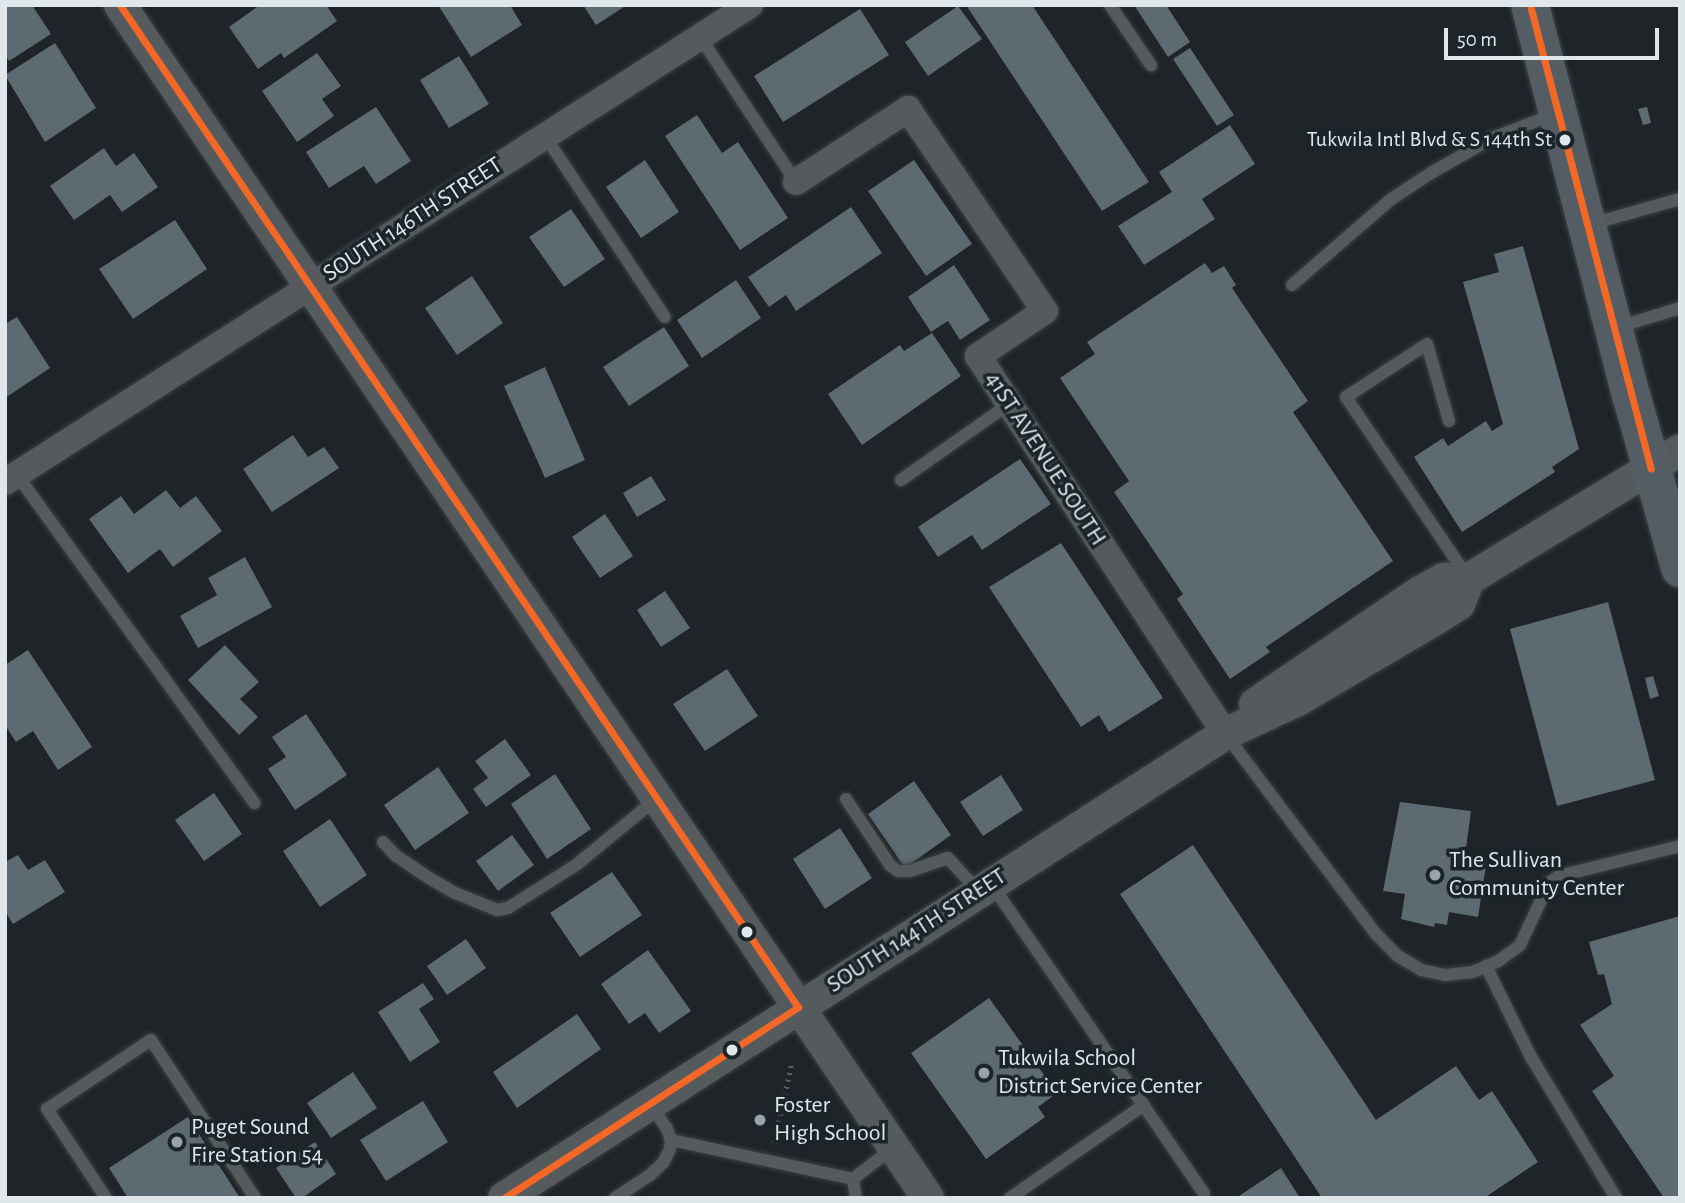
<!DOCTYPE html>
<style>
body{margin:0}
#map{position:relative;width:1685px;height:1203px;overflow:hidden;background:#1e2427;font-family:"Alegreya Sans",sans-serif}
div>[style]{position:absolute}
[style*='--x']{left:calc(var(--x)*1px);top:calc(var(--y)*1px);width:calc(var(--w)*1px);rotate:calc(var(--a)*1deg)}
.building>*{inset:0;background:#5d6a71}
.path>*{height:4.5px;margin-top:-2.25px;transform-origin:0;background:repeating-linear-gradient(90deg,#5a5f61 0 2px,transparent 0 7px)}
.roads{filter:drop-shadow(0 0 2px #3c4144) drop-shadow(0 0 2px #3c4144)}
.service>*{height:12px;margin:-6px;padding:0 6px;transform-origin:6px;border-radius:6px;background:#555a5d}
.minor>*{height:26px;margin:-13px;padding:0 13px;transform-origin:13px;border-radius:13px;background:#555a5d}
.tertiary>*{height:32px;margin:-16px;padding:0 16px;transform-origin:16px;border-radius:16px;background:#555a5d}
.primary>*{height:38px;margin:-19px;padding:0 19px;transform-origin:19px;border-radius:19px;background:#545d63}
.bus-1>*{height:7px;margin:-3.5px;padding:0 3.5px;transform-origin:3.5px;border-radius:3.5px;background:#f36827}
.dots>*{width:19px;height:19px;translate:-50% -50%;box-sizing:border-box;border:4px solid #1a252b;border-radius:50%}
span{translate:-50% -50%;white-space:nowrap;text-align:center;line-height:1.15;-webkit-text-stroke:7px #1a252b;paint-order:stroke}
.bus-label{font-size:22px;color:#e0e7eb}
.right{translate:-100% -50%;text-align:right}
.street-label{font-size:24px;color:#e0e7eb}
.poi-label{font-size:24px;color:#e0e7eb}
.left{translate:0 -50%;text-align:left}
.frame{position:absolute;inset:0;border:7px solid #e0e7eb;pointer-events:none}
.scale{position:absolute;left:1444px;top:28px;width:215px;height:32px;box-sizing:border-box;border:4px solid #e0e7eb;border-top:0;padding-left:9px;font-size:21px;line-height:24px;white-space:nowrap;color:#e0e7eb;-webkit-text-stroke:5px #1a252b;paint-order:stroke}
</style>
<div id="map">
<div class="building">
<i style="clip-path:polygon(5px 5px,32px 5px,51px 34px,9px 61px,5px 55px)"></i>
<i style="clip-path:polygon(260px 5px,326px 5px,337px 21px,284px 58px,281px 53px,258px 69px,229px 27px)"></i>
<i style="clip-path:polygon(438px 5px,510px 5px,522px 25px,471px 57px)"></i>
<i style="clip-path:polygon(583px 5px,627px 5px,596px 25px)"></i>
<i style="clip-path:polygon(966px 5px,1032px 5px,1149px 182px,1102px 211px)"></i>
<i style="clip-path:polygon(1134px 5px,1166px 5px,1190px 42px,1168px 57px)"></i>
<i style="clip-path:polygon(958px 6px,982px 39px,928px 76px,905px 42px)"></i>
<i style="clip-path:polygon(860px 9px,889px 55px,783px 122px,754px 76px)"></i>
<i style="clip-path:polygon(55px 43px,96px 108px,45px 142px,5px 75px)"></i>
<i style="clip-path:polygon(1190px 48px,1234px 115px,1217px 126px,1173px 59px)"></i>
<i style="clip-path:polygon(317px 53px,341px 86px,322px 99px,334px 116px,297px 142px,262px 91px)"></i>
<i style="clip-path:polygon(459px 56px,489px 104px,449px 128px,420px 80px)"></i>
<i style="clip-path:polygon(376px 107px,411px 161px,376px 184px,364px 166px,329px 188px,306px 152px)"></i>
<i style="clip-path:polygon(1647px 107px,1651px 123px,1643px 125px,1638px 109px)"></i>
<i style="clip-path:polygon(697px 115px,722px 153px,738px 142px,788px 218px,740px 250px,665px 136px)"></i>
<i style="clip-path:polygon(1230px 125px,1255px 164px,1202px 199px,1215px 219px,1144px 265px,1118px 226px,1172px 192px,1159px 172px)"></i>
<i style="clip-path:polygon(104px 148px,116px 166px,134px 153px,158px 187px,122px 212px,110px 195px,74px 220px,50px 186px)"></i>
<i style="clip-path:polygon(645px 160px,679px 212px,641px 238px,606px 187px)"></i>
<i style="clip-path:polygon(914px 160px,972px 244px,926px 276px,868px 191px)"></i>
<i style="clip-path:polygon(851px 207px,882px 253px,796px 311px,786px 295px,769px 307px,748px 277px)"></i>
<i style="clip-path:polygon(571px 209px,605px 259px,564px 287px,529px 237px)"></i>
<i style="clip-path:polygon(175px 220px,207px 269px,133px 319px,99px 269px)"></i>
<i style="clip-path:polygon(1523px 246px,1579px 449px,1552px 467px,1555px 472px,1462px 532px,1414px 457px,1443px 438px,1448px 446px,1486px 421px,1492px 431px,1503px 424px,1463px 282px,1499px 272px,1494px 254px)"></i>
<i style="clip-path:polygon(1205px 263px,1212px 273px,1224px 266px,1236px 285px,1232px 288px,1308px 401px,1293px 412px,1393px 561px,1266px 647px,1270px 652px,1230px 679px,1177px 599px,1183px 594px,1114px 492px,1129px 481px,1060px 378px,1095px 354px,1087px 342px)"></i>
<i style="clip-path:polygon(954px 265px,990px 320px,960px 340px,948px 321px,931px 332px,908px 297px)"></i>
<i style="clip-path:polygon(472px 276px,503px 323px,457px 355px,425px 308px)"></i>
<i style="clip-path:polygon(736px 280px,761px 318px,702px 358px,677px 320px)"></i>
<i style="clip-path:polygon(17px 317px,50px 368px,5px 398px,5px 324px)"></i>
<i style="clip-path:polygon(664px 327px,689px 366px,629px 406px,603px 367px)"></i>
<i style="clip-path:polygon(932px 333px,961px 376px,862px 445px,828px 394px,900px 345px,904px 351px)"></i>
<i style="clip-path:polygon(545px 367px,585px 460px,545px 478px,504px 386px)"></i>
<i style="clip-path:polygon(293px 435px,308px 457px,324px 447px,339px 468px,272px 512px,243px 469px)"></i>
<i style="clip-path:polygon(1020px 459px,1051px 504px,982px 550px,972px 535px,938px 557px,918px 527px)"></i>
<i style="clip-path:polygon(651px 476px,666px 500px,637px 517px,623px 493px)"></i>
<i style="clip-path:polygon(166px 490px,180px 508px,196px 496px,222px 531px,173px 567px,160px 549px,128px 573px,89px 519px,121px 496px,134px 514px)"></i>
<i style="clip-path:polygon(605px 514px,633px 556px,600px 578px,572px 537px)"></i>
<i style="clip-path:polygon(1061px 543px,1163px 698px,1109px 732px,1099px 715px,1081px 727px,989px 587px)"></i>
<i style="clip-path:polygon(245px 557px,272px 607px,198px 648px,180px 616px,217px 595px,208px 578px)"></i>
<i style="clip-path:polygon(665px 591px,690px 628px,661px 647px,637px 610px)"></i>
<i style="clip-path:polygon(1608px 602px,1655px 780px,1557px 806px,1510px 629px)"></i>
<i style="clip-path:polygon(225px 645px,259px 682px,240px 699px,258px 717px,239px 735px,188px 680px)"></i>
<i style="clip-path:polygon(28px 650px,92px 747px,58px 770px,33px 731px,16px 742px,5px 725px,5px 665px)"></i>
<i style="clip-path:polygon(727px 669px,758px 716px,705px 751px,673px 704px)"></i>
<i style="clip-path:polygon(1653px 676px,1659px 696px,1650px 699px,1645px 678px)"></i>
<i style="clip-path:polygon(306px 714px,347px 775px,295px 810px,268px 769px,286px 757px,272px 737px)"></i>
<i style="clip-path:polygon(505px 739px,531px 775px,486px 807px,473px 789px,488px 778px,475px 761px)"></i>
<i style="clip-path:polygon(438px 767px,469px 813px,415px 850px,384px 805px)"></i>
<i style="clip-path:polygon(555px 774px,591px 829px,547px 859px,511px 804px)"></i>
<i style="clip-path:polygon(1001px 775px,1023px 810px,983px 836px,960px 802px)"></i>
<i style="clip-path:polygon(914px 781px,951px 835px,905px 868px,868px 814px)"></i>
<i style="clip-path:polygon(214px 793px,242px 834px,204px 861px,175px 820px)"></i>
<i style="clip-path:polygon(1400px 802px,1471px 811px,1465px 856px,1487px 859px,1478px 917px,1449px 912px,1447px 925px,1435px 923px,1434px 927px,1401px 919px,1405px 894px,1383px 891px)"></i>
<i style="clip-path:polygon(330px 819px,367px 875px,320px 907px,283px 851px)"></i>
<i style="clip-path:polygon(840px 828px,872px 878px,825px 909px,793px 859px)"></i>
<i style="clip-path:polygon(512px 835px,534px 865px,498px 891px,476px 861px)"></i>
<i style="clip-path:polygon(1193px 845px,1376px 1120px,1456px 1066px,1479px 1100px,1492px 1091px,1538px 1162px,1484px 1198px,1322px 1198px,1120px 894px)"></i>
<i style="clip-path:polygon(18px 855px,28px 870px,45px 860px,65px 892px,13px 924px,5px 911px,5px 862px)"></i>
<i style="clip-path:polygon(612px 872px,642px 915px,580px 957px,550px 913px)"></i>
<i style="clip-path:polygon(1680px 916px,1680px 1198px,1664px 1198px,1592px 1091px,1614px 1076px,1580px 1025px,1612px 1004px,1604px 974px,1598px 975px,1589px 942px)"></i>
<i style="clip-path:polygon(466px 939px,486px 968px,447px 995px,427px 966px)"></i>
<i style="clip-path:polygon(648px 950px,691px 1011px,659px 1033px,645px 1013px,629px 1024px,601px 984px)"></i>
<i style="clip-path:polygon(423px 983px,434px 999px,419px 1009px,440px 1042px,410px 1062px,378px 1012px)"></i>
<i style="clip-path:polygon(989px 998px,1057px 1093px,1038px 1107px,1045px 1117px,986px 1159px,911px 1053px)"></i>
<i style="clip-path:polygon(577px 1014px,601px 1049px,517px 1108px,493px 1072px)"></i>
<i style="clip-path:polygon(353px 1072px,377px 1108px,331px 1138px,307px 1103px)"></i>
<i style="clip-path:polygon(423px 1101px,448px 1142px,386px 1181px,360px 1140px)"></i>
<i style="clip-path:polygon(188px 1117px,240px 1198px,128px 1198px,109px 1168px)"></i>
<i style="clip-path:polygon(315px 1142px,336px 1174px,302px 1198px,296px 1198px,276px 1168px)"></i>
<i style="clip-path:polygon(1281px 1168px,1300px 1198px,1236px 1198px)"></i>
</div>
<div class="path">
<i style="--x:774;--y:1143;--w:84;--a:-77.6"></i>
</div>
<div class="roads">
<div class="service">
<i style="--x:1110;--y:5;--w:73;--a:55.7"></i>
<i style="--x:700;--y:37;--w:174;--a:56.5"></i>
<i style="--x:545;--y:136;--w:217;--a:56.5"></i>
<i style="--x:1591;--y:224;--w:92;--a:-15.7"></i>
<i style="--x:1292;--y:285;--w:130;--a:-40.9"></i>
<i style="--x:1390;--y:200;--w:49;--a:-33.4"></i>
<i style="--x:1431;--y:173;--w:70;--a:-29.8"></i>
<i style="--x:1492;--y:138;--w:67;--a:-20.9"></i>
<i style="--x:1618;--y:327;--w:65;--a:-17"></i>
<i style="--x:1449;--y:421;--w:80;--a:-105.9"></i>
<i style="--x:1427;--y:344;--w:97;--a:146.8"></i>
<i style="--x:1346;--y:397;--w:215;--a:56"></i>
<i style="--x:17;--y:475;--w:405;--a:54.1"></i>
<i style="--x:901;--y:480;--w:132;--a:-35.1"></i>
<i style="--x:1226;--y:735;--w:249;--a:53"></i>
<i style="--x:1376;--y:934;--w:31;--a:45"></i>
<i style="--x:1398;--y:956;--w:27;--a:31"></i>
<i style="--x:1421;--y:970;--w:25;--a:12"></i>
<i style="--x:1445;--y:975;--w:28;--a:-6"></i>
<i style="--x:1473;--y:972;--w:26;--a:-23"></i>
<i style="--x:1497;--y:962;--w:29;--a:-36"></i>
<i style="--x:1520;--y:945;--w:68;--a:-64.9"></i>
<i style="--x:1549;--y:883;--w:12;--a:-35"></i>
<i style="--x:1559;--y:876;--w:125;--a:-13.9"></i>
<i style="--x:846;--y:799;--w:79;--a:56.3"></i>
<i style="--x:890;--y:865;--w:10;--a:37"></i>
<i style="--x:898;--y:871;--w:12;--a:0"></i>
<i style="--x:910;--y:871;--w:40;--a:-18.9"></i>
<i style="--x:948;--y:858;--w:45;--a:47.7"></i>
<i style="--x:383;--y:842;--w:18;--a:47"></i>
<i style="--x:395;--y:855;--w:41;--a:34.1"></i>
<i style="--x:429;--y:878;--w:28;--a:30"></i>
<i style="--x:453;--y:892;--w:48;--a:22.2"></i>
<i style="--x:497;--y:910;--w:11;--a:-10"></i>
<i style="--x:508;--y:908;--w:80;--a:-32.3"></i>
<i style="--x:576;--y:865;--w:104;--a:-39.5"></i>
<i style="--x:992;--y:885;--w:374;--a:55.5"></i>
<i style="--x:1486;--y:966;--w:102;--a:63.7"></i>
<i style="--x:1531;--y:1057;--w:165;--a:58.9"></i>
<i style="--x:671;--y:1140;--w:186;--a:12.1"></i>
<i style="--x:853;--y:1179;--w:51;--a:-37.8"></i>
<i style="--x:853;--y:1179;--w:19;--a:81"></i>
<i style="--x:106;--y:1198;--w:107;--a:-123.5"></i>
<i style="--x:47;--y:1109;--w:125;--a:-33.6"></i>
<i style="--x:151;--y:1040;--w:189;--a:56.6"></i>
<i style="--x:615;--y:1198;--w:42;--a:-33.3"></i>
<i style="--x:650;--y:1175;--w:18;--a:-43"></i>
<i style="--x:663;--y:1163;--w:16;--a:-63"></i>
<i style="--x:670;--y:1149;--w:9;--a:-84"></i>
<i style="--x:671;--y:1140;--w:12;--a:-110"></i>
<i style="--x:667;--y:1129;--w:30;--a:-124"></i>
<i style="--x:1010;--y:1198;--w:163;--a:-34.8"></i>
</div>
<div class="minor">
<i style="--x:796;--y:182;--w:134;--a:-33.1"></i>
<i style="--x:908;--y:109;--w:244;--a:55.9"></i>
<i style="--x:1045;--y:311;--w:81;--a:146.1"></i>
<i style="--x:978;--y:356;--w:452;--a:56.8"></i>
<i style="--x:5;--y:482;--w:885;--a:-32.63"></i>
</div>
<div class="tertiary">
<i style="--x:120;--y:5;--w:1441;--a:55.89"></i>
<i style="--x:1255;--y:704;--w:199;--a:-34.2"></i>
<i style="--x:1420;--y:592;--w:26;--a:-29"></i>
<i style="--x:1443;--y:579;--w:26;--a:0"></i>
<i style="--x:1469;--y:579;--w:247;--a:-31.4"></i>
<i style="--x:504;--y:1198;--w:857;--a:-32.76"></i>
<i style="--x:1225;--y:734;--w:81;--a:-25"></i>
<i style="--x:1298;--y:700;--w:161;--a:-30.5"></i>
<i style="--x:1437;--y:618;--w:26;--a:-32"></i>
<i style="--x:1459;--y:604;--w:27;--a:-68"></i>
</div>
<div class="primary">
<i style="--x:1530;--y:5;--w:406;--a:75.5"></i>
<i style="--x:1632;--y:398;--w:177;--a:74.2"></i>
</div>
</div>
<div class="bus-1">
<i style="--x:120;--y:5;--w:1210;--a:55.92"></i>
<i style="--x:1530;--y:5;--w:479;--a:75.4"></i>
<i style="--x:504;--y:1198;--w:351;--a:-33"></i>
</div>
<div class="dots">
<i style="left:1565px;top:140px;background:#e0e7eb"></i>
<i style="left:1435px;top:875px;background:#9ca3a6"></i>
<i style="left:747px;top:932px;background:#e0e7eb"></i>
<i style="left:732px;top:1050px;background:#e0e7eb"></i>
<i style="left:984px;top:1073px;background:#9ca3a6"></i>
<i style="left:760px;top:1120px;background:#9ca3a6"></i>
<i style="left:177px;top:1142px;background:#9ca3a6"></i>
</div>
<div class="bus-label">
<span class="right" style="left:1552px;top:140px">Tukwila Intl Blvd &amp; S 144th St</span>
</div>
<div class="street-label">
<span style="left:413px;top:220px;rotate:-33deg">SOUTH 146TH STREET</span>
<span style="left:1045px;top:459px;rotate:57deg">41ST AVENUE SOUTH</span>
<span style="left:917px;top:931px;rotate:-33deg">SOUTH 144TH STREET</span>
</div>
<div class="poi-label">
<span class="left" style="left:1449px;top:875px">The Sullivan<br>Community Center</span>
<span class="left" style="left:998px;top:1073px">Tukwila School<br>District Service Center</span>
<span class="left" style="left:774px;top:1120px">Foster<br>High School</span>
<span class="left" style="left:191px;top:1142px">Puget Sound<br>Fire Station 54</span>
</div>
<div class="frame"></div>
<div class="scale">50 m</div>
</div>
